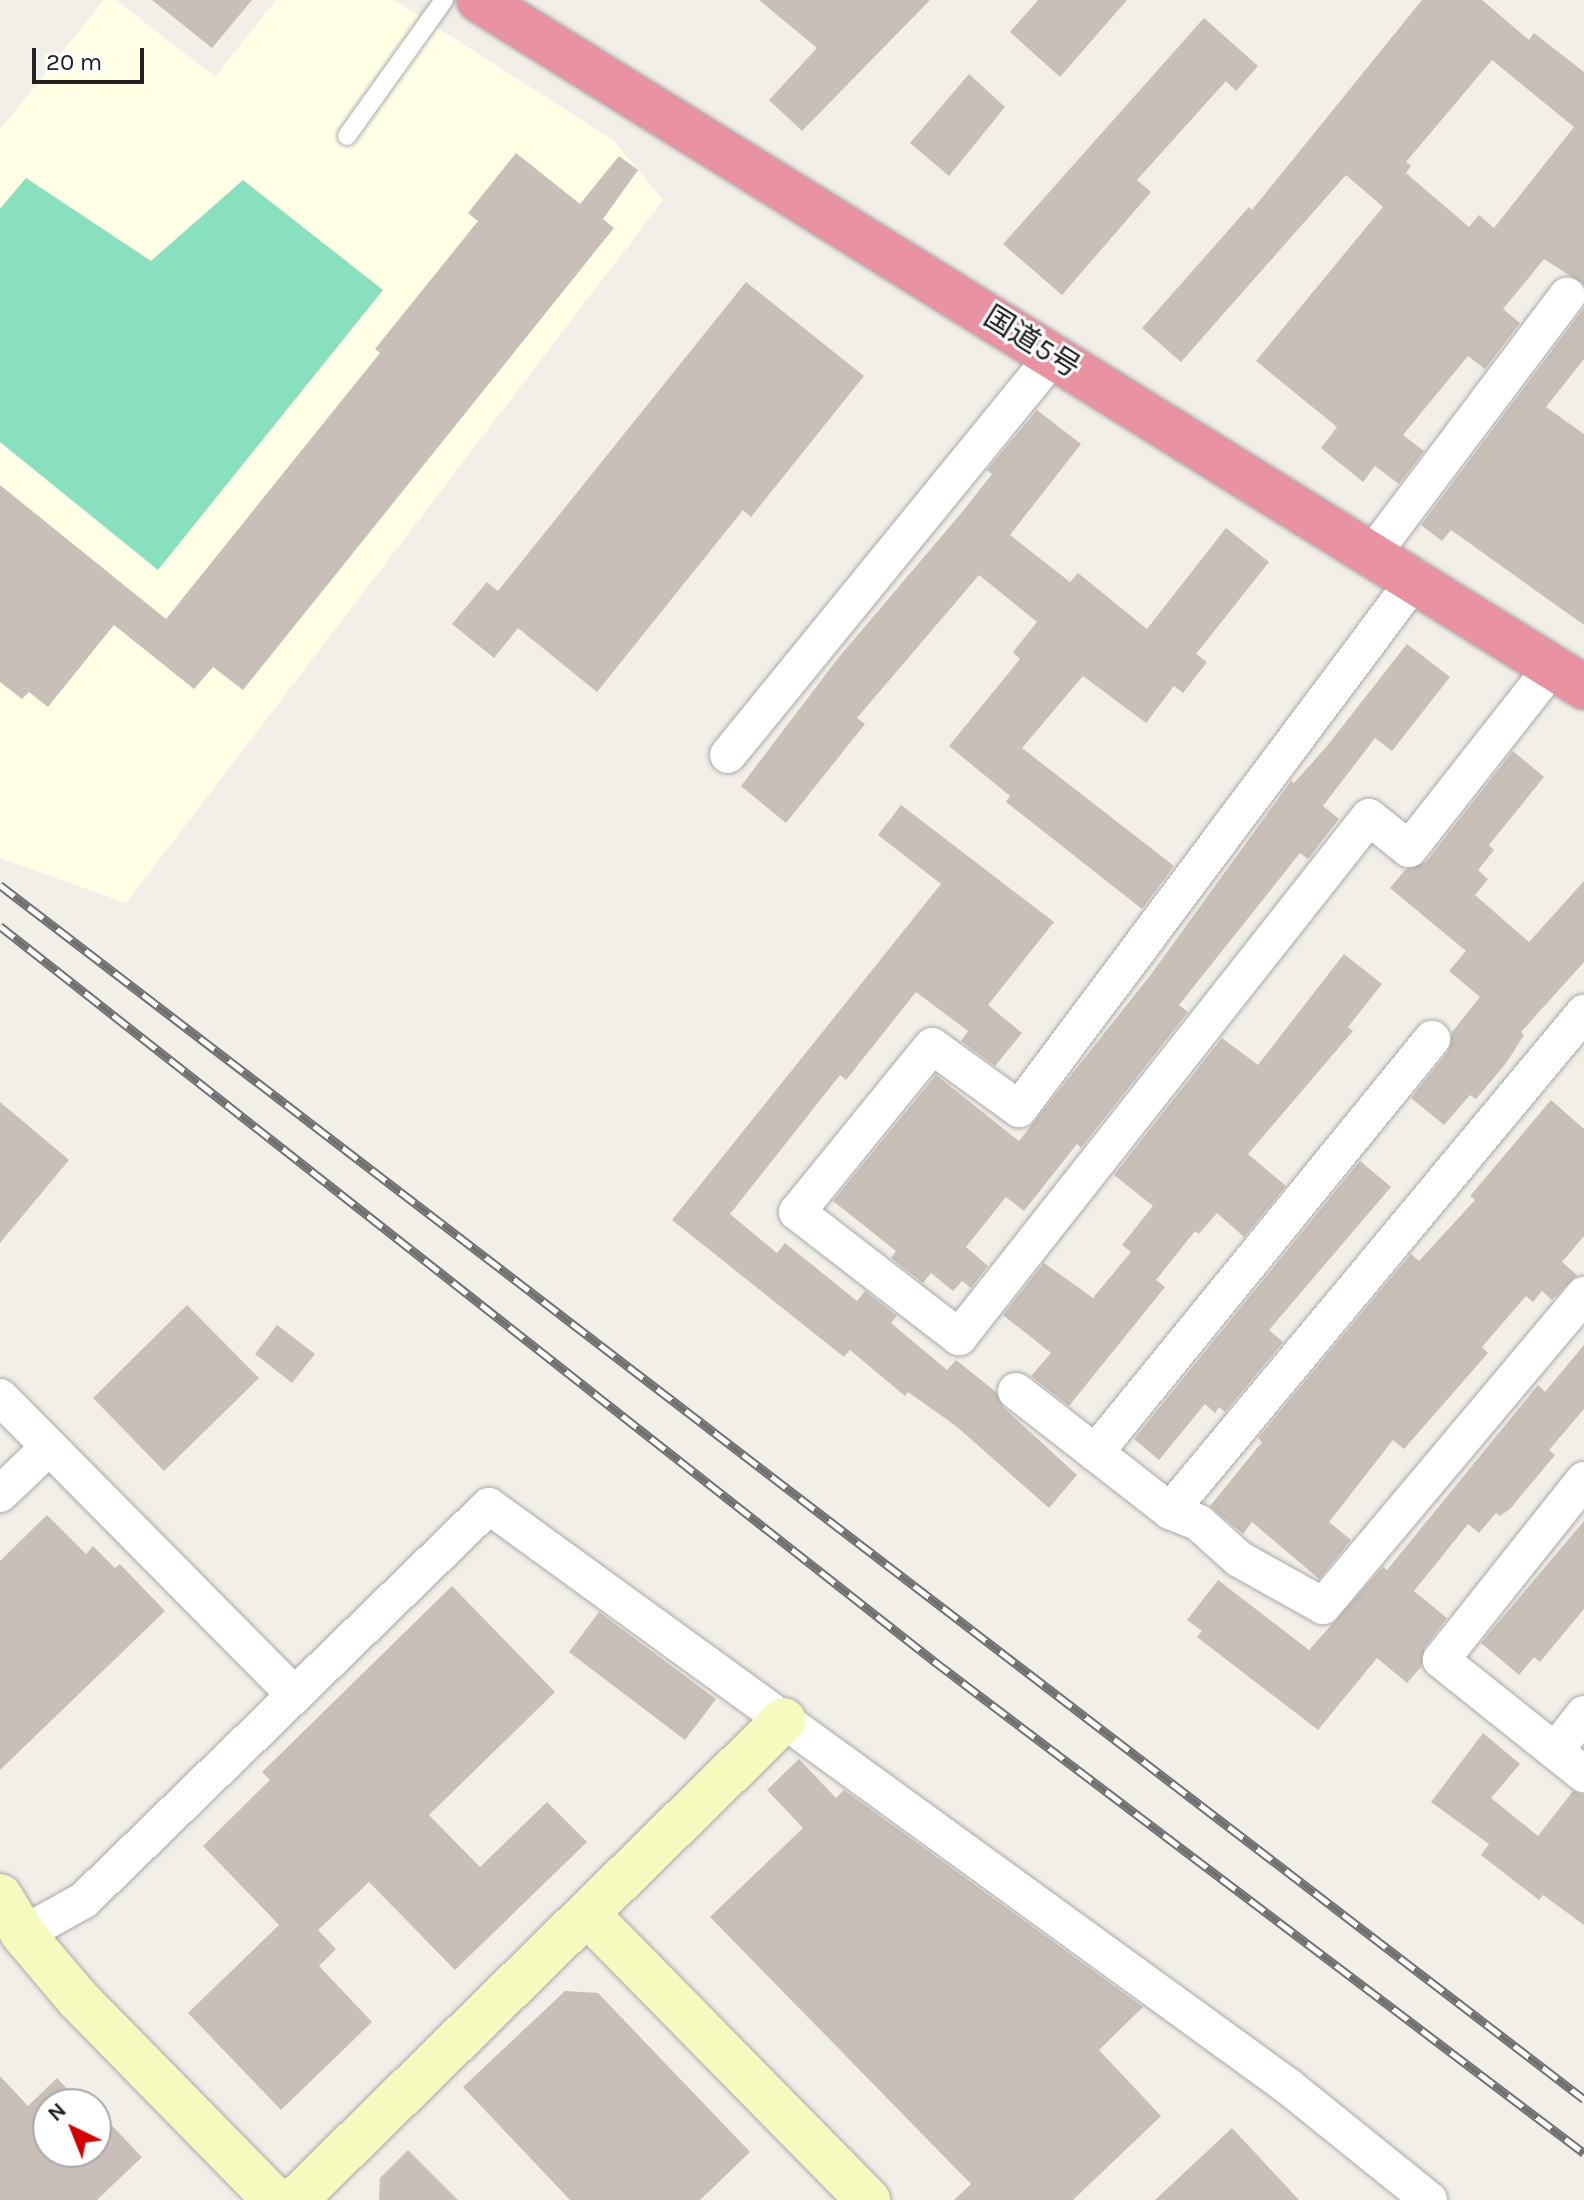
<!DOCTYPE html>
<meta charset="utf-8">
<style>
body{margin:0}
#map{position:relative;width:1584px;height:2200px;overflow:hidden;background:#f2efe9;font-family:Karla,"Noto Sans JP",sans-serif}
div>[style]{position:absolute}
[style*='--x']{left:calc(var(--x)*1px);top:calc(var(--y)*1px);width:calc(var(--w)*1px);rotate:calc(var(--a)*1deg)}
.education>*{inset:0;background:#ffffe5}
.pitch>*{inset:0;background:#88e0be}
.building>*{inset:0;background:#c7bfb8}
.roads{filter:drop-shadow(0 0 2px #a9a9a9) drop-shadow(0 0 2px #a9a9a9)}
.lane>*{height:18px;margin:-9px;padding:0 9px;transform-origin:9px;border-radius:9px;background:#fff}
.street>*{height:36px;margin:-18px;padding:0 18px;transform-origin:18px;border-radius:18px;background:#fff}
.secondary>*{height:44px;margin:-22px;padding:0 22px;transform-origin:22px;border-radius:22px;background:#f7fabf}
.highway>*{height:44px;margin:-22px;padding:0 22px;transform-origin:22px;border-radius:22px;background:#e892a2}
.rail>*{height:9px;margin-top:-4.5px;transform-origin:0;background:repeating-linear-gradient(90deg,#fff 0 18px,#707070 0 36px);box-sizing:border-box;border-block:2px solid #707070}
span{translate:-50% -50%;white-space:nowrap;text-align:center;line-height:1.15;-webkit-text-stroke:6px #fff;paint-order:stroke}
.street-label{font-size:30px;color:#222}
.north{position:absolute;left:32px;top:2088px;width:80px;height:80px;box-sizing:border-box;background:#fff;border:2px solid #a7a7a7;border-radius:50%;rotate:317deg;font-size:22px;font-weight:700;line-height:32px;text-align:center;color:#222}
.north::after{content:'';display:block;margin:auto;width:28px;height:36px;background:#d40000;clip-path:polygon(50% 0,100% 100%,50% 72%,0 100%)}
.scale{position:absolute;left:32px;top:48px;width:112px;height:36px;box-sizing:border-box;border:4px solid #222;border-top:0;padding-left:10px;font-size:24px;line-height:28px;white-space:nowrap;color:#222;-webkit-text-stroke:6px #fff;paint-order:stroke}
</style>
<div id="map">
<div class="education">
<i style="clip-path:polygon(104px 0,116px 0,215px 77px,276px 0,394px 0,613px 140px,663px 200px,126px 903px,0 858px,0 130px)"></i>
</div>
<div class="pitch">
<i style="clip-path:polygon(26px 178px,151px 261px,243px 180px,383px 290px,158px 570px,0 442px,0 209px)"></i>
</div>
<div class="building">
<i style="clip-path:polygon(152px 0,252px 0,212px 48px)"></i>
<i style="clip-path:polygon(759px 0,930px 0,802px 131px,769px 100px,817px 48px)"></i>
<i style="clip-path:polygon(1038px 0,1127px 0,1060px 77px,1010px 32px)"></i>
<i style="clip-path:polygon(evenodd,1422px 0,1482px 0,1529px 40px,1534px 33px,1584px 72px,1584px 285px,1544px 259px,1503px 309px,1520px 323px,1485px 369px,1468px 356px,1403px 435px,1424px 451px,1399px 484px,1375px 466px,1363px 482px,1321px 448px,1337px 427px,1256px 361px,1383px 207px,1346px 175px,1181px 362px,1142px 328px,1249px 207px,1252px 210px,1422px 0,1492px 60px,1574px 127px,1494px 228px,1479px 215px,1469px 227px,1406px 173px,1411px 166px,1406px 162px,1492px 60px)"></i>
<i style="clip-path:polygon(1204px 18px,1258px 66px,1236px 91px,1226px 81px,1137px 180px,1151px 192px,1062px 295px,1003px 244px)"></i>
<i style="clip-path:polygon(969px 74px,1005px 107px,949px 176px,910px 143px)"></i>
<i style="clip-path:polygon(516px 153px,580px 204px,619px 156px,638px 170px,603px 219px,614px 228px,243px 690px,213px 667px,194px 689px,114px 625px,48px 707px,29px 692px,22px 699px,0 682px,0 485px,166px 619px,380px 353px,375px 349px,478px 221px,468px 213px)"></i>
<i style="clip-path:polygon(746px 282px,864px 376px,751px 517px,743px 510px,597px 692px,518px 628px,494px 658px,452px 624px,487px 582px,498px 591px)"></i>
<i style="clip-path:polygon(1584px 308px,1584px 359px,1546px 407px,1584px 434px,1584px 625px,1451px 530px,1442px 541px,1421px 525px)"></i>
<i style="clip-path:polygon(1037px 410px,1081px 444px,1010px 535px,1070px 582px,1078px 573px,1147px 629px,1226px 528px,1269px 562px,1196px 654px,1207px 662px,1183px 693px,1174px 686px,1146px 723px,1083px 676px,1022px 748px,1174px 866px,1142px 909px,1006px 802px,1010px 796px,949px 746px,1020px 659px,1013px 652px,1037px 622px,979px 575px,857px 718px,865px 724px,786px 823px,741px 786px,839px 657px,963px 511px,992px 474px,987px 470px)"></i>
<i style="clip-path:polygon(1407px 644px,1450px 677px,1392px 751px,1375px 738px,1323px 806px,1339px 819px,1308px 859px,1300px 853px,1179px 1005px,1188px 1012px,1081px 1148px,1077px 1144px,1024px 1211px,1006px 1197px,966px 1247px,988px 1266px,971px 1288px,962px 1281px,953px 1291px,931px 1273px,923px 1283px,891px 1258px,896px 1251px,833px 1201px,936px 1075px,1019px 1141px,1152px 973px,1291px 781px,1294px 783px,1327px 746px)"></i>
<i style="clip-path:polygon(1513px 751px,1544px 777px,1489px 845px,1494px 850px,1478px 870px,1488px 879px,1475px 895px,1529px 942px,1584px 881px,1584px 962px,1521px 1032px,1524px 1035px,1507px 1062px,1476px 1099px,1470px 1095px,1444px 1125px,1411px 1098px,1448px 1052px,1452px 1032px,1480px 997px,1449px 971px,1466px 951px,1390px 888px,1405px 870px,1426px 862px)"></i>
<i style="clip-path:polygon(901px 805px,1054px 922px,988px 1005px,1022px 1033px,995px 1066px,961px 1041px,968px 1031px,916px 992px,846px 1080px,840px 1075px,730px 1214px,777px 1253px,785px 1243px,857px 1301px,865px 1291px,897px 1316px,891px 1323px,947px 1370px,956px 1360px,996px 1392px,1003px 1407px,1077px 1475px,1049px 1508px,956px 1426px,908px 1392px,905px 1396px,850px 1350px,844px 1357px,672px 1220px,941px 884px,878px 835px)"></i>
<i style="clip-path:polygon(1344px 954px,1382px 984px,1348px 1027px,1353px 1031px,1248px 1154px,1286px 1186px,1244px 1237px,1217px 1213px,1199px 1234px,1195px 1231px,1156px 1280px,1165px 1287px,1069px 1406px,1031px 1376px,1051px 1353px,1003px 1315px,1044px 1263px,1093px 1298px,1131px 1252px,1122px 1245px,1153px 1206px,1114px 1175px,1222px 1038px,1258px 1065px)"></i>
<i style="clip-path:polygon(1551px 1100px,1584px 1129px,1584px 1236px,1562px 1262px,1577px 1275px,1552px 1300px,1542px 1291px,1533px 1302px,1526px 1296px,1482px 1347px,1488px 1353px,1404px 1449px,1393px 1440px,1329px 1522px,1351px 1540px,1319px 1579px,1252px 1522px,1243px 1534px,1210px 1506px,1262px 1442px,1258px 1438px,1411px 1254px,1419px 1261px,1475px 1200px,1470px 1196px)"></i>
<i style="clip-path:polygon(0 1102px,69px 1160px,0 1243px)"></i>
<i style="clip-path:polygon(1360px 1161px,1391px 1187px,1269px 1330px,1283px 1342px,1225px 1412px,1219px 1407px,1215px 1413px,1205px 1404px,1159px 1460px,1134px 1439px)"></i>
<i style="clip-path:polygon(187px 1305px,259px 1378px,164px 1471px,93px 1398px)"></i>
<i style="clip-path:polygon(277px 1325px,315px 1354px,292px 1383px,255px 1354px)"></i>
<i style="clip-path:polygon(1584px 1345px,1584px 1409px,1549px 1450px,1555px 1455px,1510px 1509px,1500px 1516px,1496px 1513px,1479px 1533px,1468px 1524px,1414px 1591px,1447px 1618px,1425px 1647px,1421px 1667px,1407px 1683px,1377px 1658px,1318px 1730px,1197px 1637px,1202px 1631px,1187px 1620px,1218px 1580px,1309px 1650px,1383px 1567px,1387px 1570px,1538px 1385px,1545px 1392px)"></i>
<i style="clip-path:polygon(47px 1515px,86px 1554px,93px 1546px,115px 1568px,120px 1564px,165px 1611px,0 1770px,0 1561px)"></i>
<i style="clip-path:polygon(1584px 1521px,1584px 1609px,1540px 1662px,1534px 1657px,1519px 1675px,1481px 1643px)"></i>
<i style="clip-path:polygon(452px 1586px,555px 1692px,429px 1815px,480px 1867px,547px 1802px,587px 1842px,455px 1970px,369px 1882px,318px 1930px,336px 1949px,319px 1966px,372px 2022px,281px 2110px,188px 2013px,279px 1925px,203px 1846px,270px 1780px,262px 1772px)"></i>
<i style="clip-path:polygon(599px 1612px,716px 1699px,685px 1740px,569px 1652px)"></i>
<i style="clip-path:polygon(1483px 1733px,1520px 1764px,1491px 1798px,1538px 1836px,1573px 1791px,1584px 1795px,1584px 1925px,1543px 1895px,1539px 1900px,1481px 1855px,1489px 1844px,1431px 1802px)"></i>
<i style="clip-path:polygon(799px 1759px,836px 1798px,844px 1790px,1143px 2007px,1099px 2050px,1161px 2116px,1073px 2200px,954px 2200px,971px 2184px,710px 1917px,803px 1828px,767px 1790px)"></i>
<i style="clip-path:polygon(565px 1991px,598px 1993px,750px 2152px,700px 2200px,570px 2200px,463px 2087px)"></i>
<i style="clip-path:polygon(0 2076px,28px 2106px,57px 2078px,81px 2104px,48px 2104px,48px 2152px,96px 2152px,96px 2109px,142px 2157px,97px 2200px,0 2200px)"></i>
<i style="clip-path:polygon(1232px 2128px,1299px 2200px,1155px 2200px)"></i>
<i style="clip-path:polygon(408px 2150px,458px 2200px,379px 2200px,380px 2178px)"></i>
</div>
<div class="roads">
<div class="lane">
<i style="--x:347;--y:136;--w:167;--a:-54.5"></i>
</div>
<div class="street">
<i style="--x:1374;--y:552;--w:321;--a:-53"></i>
<i style="--x:1416;--y:578;--w:663;--a:126.78"></i>
<i style="--x:1019;--y:1109;--w:107;--a:-144.1"></i>
<i style="--x:932;--y:1046;--w:214;--a:129.1"></i>
<i style="--x:797;--y:1212;--w:205;--a:37.7"></i>
<i style="--x:959;--y:1337;--w:662;--a:-51.75"></i>
<i style="--x:1369;--y:817;--w:51;--a:38.7"></i>
<i style="--x:1409;--y:849;--w:231;--a:-51.8"></i>
<i style="--x:728;--y:755;--w:516;--a:-50.82"></i>
<i style="--x:1016;--y:1391;--w:195;--a:37.9"></i>
<i style="--x:1170;--y:1511;--w:31;--a:22"></i>
<i style="--x:1199;--y:1523;--w:54;--a:42"></i>
<i style="--x:1239;--y:1559;--w:96;--a:29.2"></i>
<i style="--x:1323;--y:1606;--w:406;--a:-50"></i>
<i style="--x:0;--y:1397;--w:419;--a:45.3"></i>
<i style="--x:1095;--y:1453;--w:534;--a:-50.85"></i>
<i style="--x:1584;--y:1480;--w:230;--a:128.5"></i>
<i style="--x:1441;--y:1660;--w:183;--a:38.6"></i>
<i style="--x:0;--y:1494;--w:68;--a:-43.8"></i>
<i style="--x:1170;--y:1511;--w:648;--a:-50.26"></i>
<i style="--x:1555;--y:1751;--w:47;--a:-51.9"></i>
<i style="--x:23;--y:1934;--w:70;--a:-29.1"></i>
<i style="--x:84;--y:1900;--w:565;--a:-44.21"></i>
<i style="--x:489;--y:1506;--w:989;--a:35.99"></i>
<i style="--x:1289;--y:2087;--w:180;--a:38.9"></i>
</div>
<div class="secondary">
<i style="--x:0;--y:1896;--w:44;--a:58.8"></i>
<i style="--x:23;--y:1934;--w:85;--a:49.8"></i>
<i style="--x:78;--y:1999;--w:281;--a:45.6"></i>
<i style="--x:588;--y:1915;--w:400;--a:45.5"></i>
<i style="--x:295;--y:2200;--w:685;--a:-44.47"></i>
</div>
<div class="highway">
<i style="--x:479;--y:0;--w:1301;--a:31.87"></i>
</div>
</div>
<div class="rail">
<i style="--x:0;--y:885;--w:1996;--a:37.47"></i>
<i style="--x:0;--y:926;--w:1189;--a:38.2"></i>
<i style="--x:934;--y:1661;--w:815;--a:37.12"></i>
</div>
<div class="street-label">
<span style="left:1032px;top:342px;rotate:32deg">国道5号</span>
</div>
<div class="north">N</div>
<div class="scale">20 m</div>
</div>
